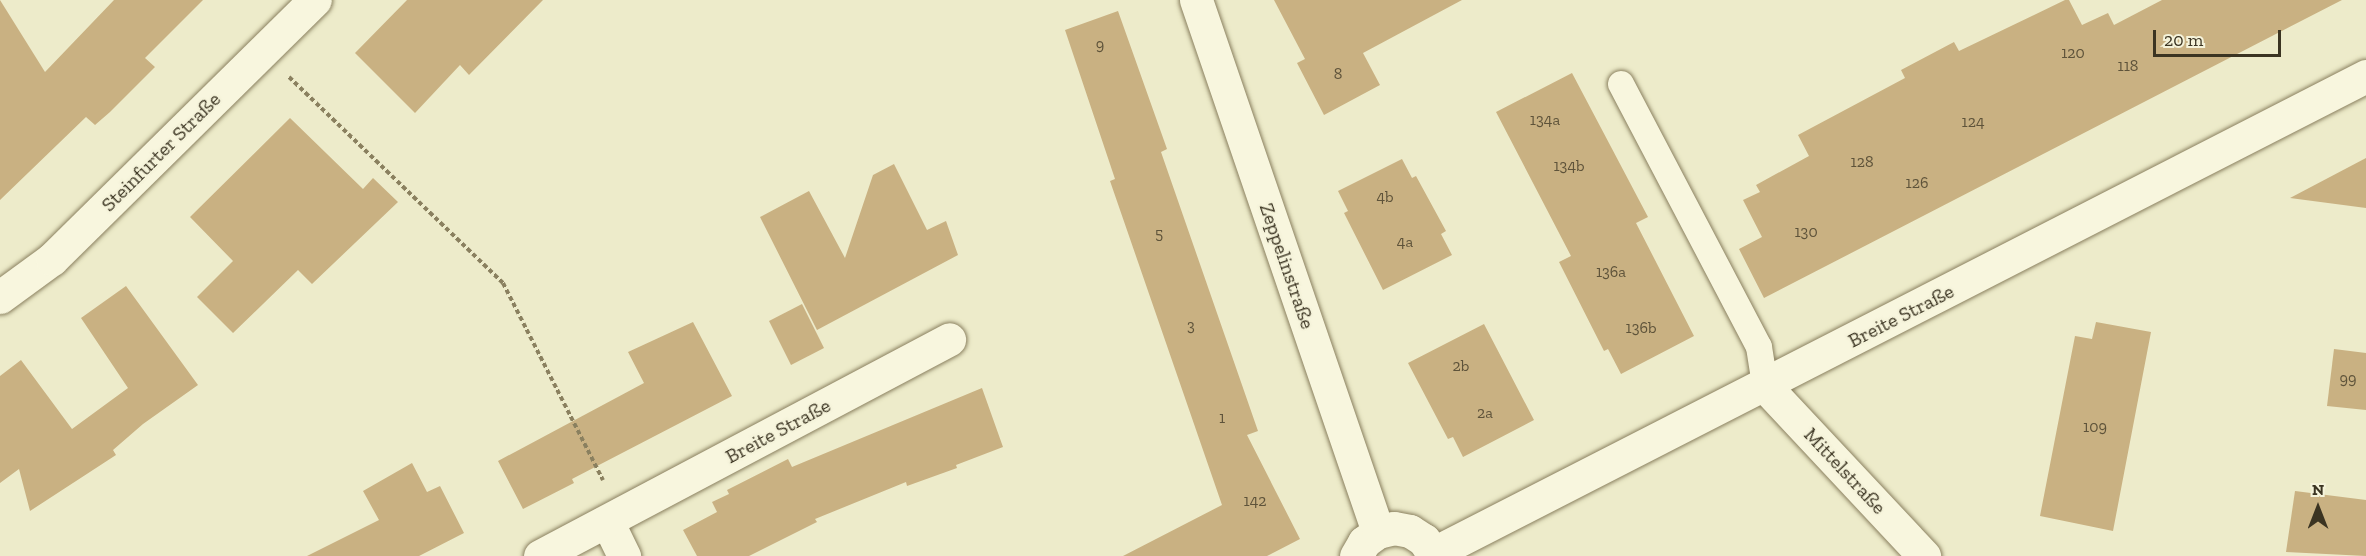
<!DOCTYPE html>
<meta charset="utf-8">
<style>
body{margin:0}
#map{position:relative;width:2366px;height:556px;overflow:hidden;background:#edebca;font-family:"Zilla Slab",serif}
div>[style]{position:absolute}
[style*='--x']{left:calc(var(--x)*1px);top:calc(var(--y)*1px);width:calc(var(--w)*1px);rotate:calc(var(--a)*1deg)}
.building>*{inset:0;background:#c9b182}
.path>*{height:4px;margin-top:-2px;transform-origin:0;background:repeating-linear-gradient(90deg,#8a805f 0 4.5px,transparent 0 7.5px)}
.roads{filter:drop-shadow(0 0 2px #8a805f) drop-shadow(0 0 2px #8a805f)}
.lane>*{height:26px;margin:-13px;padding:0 13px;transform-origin:13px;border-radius:13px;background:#f8f6de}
.street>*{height:33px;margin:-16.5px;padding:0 16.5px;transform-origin:16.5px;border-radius:16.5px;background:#f8f6de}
span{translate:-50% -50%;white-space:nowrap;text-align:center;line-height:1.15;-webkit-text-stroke:4.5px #f5f3da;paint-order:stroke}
.number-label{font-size:16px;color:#5e533a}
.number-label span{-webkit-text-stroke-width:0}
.street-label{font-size:20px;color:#3b3422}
.north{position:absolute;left:2288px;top:478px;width:60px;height:60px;-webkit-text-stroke:4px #f5f3da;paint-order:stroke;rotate:0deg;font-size:16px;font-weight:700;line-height:24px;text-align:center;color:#3b3422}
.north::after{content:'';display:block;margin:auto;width:21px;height:27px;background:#3b3422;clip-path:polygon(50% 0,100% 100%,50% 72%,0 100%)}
.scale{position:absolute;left:2153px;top:30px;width:128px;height:27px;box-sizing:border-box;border:3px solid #3b3422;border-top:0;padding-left:8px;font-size:18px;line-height:21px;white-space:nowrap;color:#3b3422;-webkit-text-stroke:4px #f5f3da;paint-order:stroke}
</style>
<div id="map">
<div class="building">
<i style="clip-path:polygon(0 0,45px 72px,114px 0,203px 0,145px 58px,155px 67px,110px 112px,95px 125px,86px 117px,0 200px)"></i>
<i style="clip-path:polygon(407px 0,543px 0,469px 75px,460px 65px,415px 113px,355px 53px)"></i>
<i style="clip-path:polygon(1274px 0,1462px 0,1363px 53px,1380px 85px,1324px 115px,1297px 63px,1305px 59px)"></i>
<i style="clip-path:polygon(2065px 0,2069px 0,2082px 25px,2108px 13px,2114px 25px,2162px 0,2342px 0,1764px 298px,1739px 249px,1762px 237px,1743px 200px,1760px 192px,1756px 185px,1809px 156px,1798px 135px,1905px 78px,1901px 70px,1954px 42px,1959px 51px)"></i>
<i style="clip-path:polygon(1118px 11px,1167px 149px,1161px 152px,1258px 431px,1247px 435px,1300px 539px,1267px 556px,1123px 556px,1222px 505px,1110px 181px,1115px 179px,1065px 30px)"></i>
<i style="clip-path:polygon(1572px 73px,1648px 217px,1636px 223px,1694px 336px,1621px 374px,1608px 349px,1604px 351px,1559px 262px,1571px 256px,1496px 112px)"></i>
<i style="clip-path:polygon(290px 118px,363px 189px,373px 178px,398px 202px,312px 284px,298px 270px,233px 333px,197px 297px,233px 261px,190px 217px)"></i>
<i style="clip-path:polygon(2366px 158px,2366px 208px,2290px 198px)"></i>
<i style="clip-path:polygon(1402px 159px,1412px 178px,1416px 176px,1446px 231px,1441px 234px,1452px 255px,1383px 290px,1344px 213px,1348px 211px,1338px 191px)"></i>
<i style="clip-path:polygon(894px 164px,927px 230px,946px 221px,958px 255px,817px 330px,760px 217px,809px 191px,845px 258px,873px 175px)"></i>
<i style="clip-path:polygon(126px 286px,198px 385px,143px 424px,113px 450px,116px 455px,30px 511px,19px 469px,0 483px,0 376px,21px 360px,72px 429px,128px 388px,81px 318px)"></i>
<i style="clip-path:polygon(802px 304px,824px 348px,791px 365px,769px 321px)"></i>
<i style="clip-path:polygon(693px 322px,732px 396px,572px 479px,574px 483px,523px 509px,498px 461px,644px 383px,628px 352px)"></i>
<i style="clip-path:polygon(2096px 322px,2151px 332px,2113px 531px,2040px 516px,2075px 336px,2092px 339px)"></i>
<i style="clip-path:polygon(1484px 324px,1534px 420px,1463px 457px,1453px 437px,1448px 439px,1408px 363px)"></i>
<i style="clip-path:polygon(2334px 349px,2366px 353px,2366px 410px,2327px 406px)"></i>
<i style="clip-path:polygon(982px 388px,1003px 447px,956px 465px,957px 468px,907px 486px,906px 482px,815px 519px,817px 522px,749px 556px,697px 556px,683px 530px,717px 512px,712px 502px,729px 494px,727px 490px,788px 459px,792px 467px)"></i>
<i style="clip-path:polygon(412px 463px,427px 492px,440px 486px,464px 533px,419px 556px,307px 556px,379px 520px,363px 491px)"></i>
<i style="clip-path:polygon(2295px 491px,2366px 500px,2366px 556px,2286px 552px)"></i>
</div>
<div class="path">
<i style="--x:289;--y:77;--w:297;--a:43.9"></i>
<i style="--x:503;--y:283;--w:221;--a:63.1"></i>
</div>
<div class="roads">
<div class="lane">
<i style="--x:1621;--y:84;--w:297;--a:62.3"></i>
<i style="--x:1759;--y:347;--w:39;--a:81"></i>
</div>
<div class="street">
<i style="--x:1196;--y:0;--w:562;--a:71.11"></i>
<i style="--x:0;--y:297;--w:64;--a:-36.2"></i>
<i style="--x:52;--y:259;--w:369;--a:-44.6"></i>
<i style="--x:1765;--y:386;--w:233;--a:46.9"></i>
<i style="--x:608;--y:523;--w:37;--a:64"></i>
<i style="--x:1434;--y:553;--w:1047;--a:-27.1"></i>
<i style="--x:540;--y:556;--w:463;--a:-27.9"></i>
<i style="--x:1356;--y:556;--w:16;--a:-60"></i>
<i style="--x:1364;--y:542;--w:17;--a:-36"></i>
<i style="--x:1378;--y:532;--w:16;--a:-14"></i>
<i style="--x:1394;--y:528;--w:16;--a:11"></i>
<i style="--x:1410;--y:531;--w:17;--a:33"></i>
<i style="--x:1424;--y:540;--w:19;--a:58"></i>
</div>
</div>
<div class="number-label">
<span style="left:1100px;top:45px">9</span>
<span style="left:2073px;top:53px">120</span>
<span style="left:2128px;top:66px">118</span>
<span style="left:1338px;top:74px">8</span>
<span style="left:1545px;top:120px">134a</span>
<span style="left:1973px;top:122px">124</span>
<span style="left:1862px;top:162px">128</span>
<span style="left:1569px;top:166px">134b</span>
<span style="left:1917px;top:183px">126</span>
<span style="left:1385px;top:197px">4b</span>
<span style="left:1806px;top:232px">130</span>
<span style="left:1159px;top:234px">5</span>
<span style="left:1405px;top:242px">4a</span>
<span style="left:1611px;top:272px">136a</span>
<span style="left:1191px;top:326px">3</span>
<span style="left:1641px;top:328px">136b</span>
<span style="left:1461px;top:366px">2b</span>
<span style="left:2348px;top:379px">99</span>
<span style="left:1485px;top:413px">2a</span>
<span style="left:1222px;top:418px">1</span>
<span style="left:2095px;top:427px">109</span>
<span style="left:1255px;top:501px">142</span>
</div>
<div class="street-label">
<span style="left:161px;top:152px;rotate:-45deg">Steinfurter Straße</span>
<span style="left:1287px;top:266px;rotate:71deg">Zeppelinstraße</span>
<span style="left:1901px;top:316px;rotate:-27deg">Breite Straße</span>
<span style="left:778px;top:431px;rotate:-28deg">Breite Straße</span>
<span style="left:1845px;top:471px;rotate:47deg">Mittelstraße</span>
</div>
<div class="north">N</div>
<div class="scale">20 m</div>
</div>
